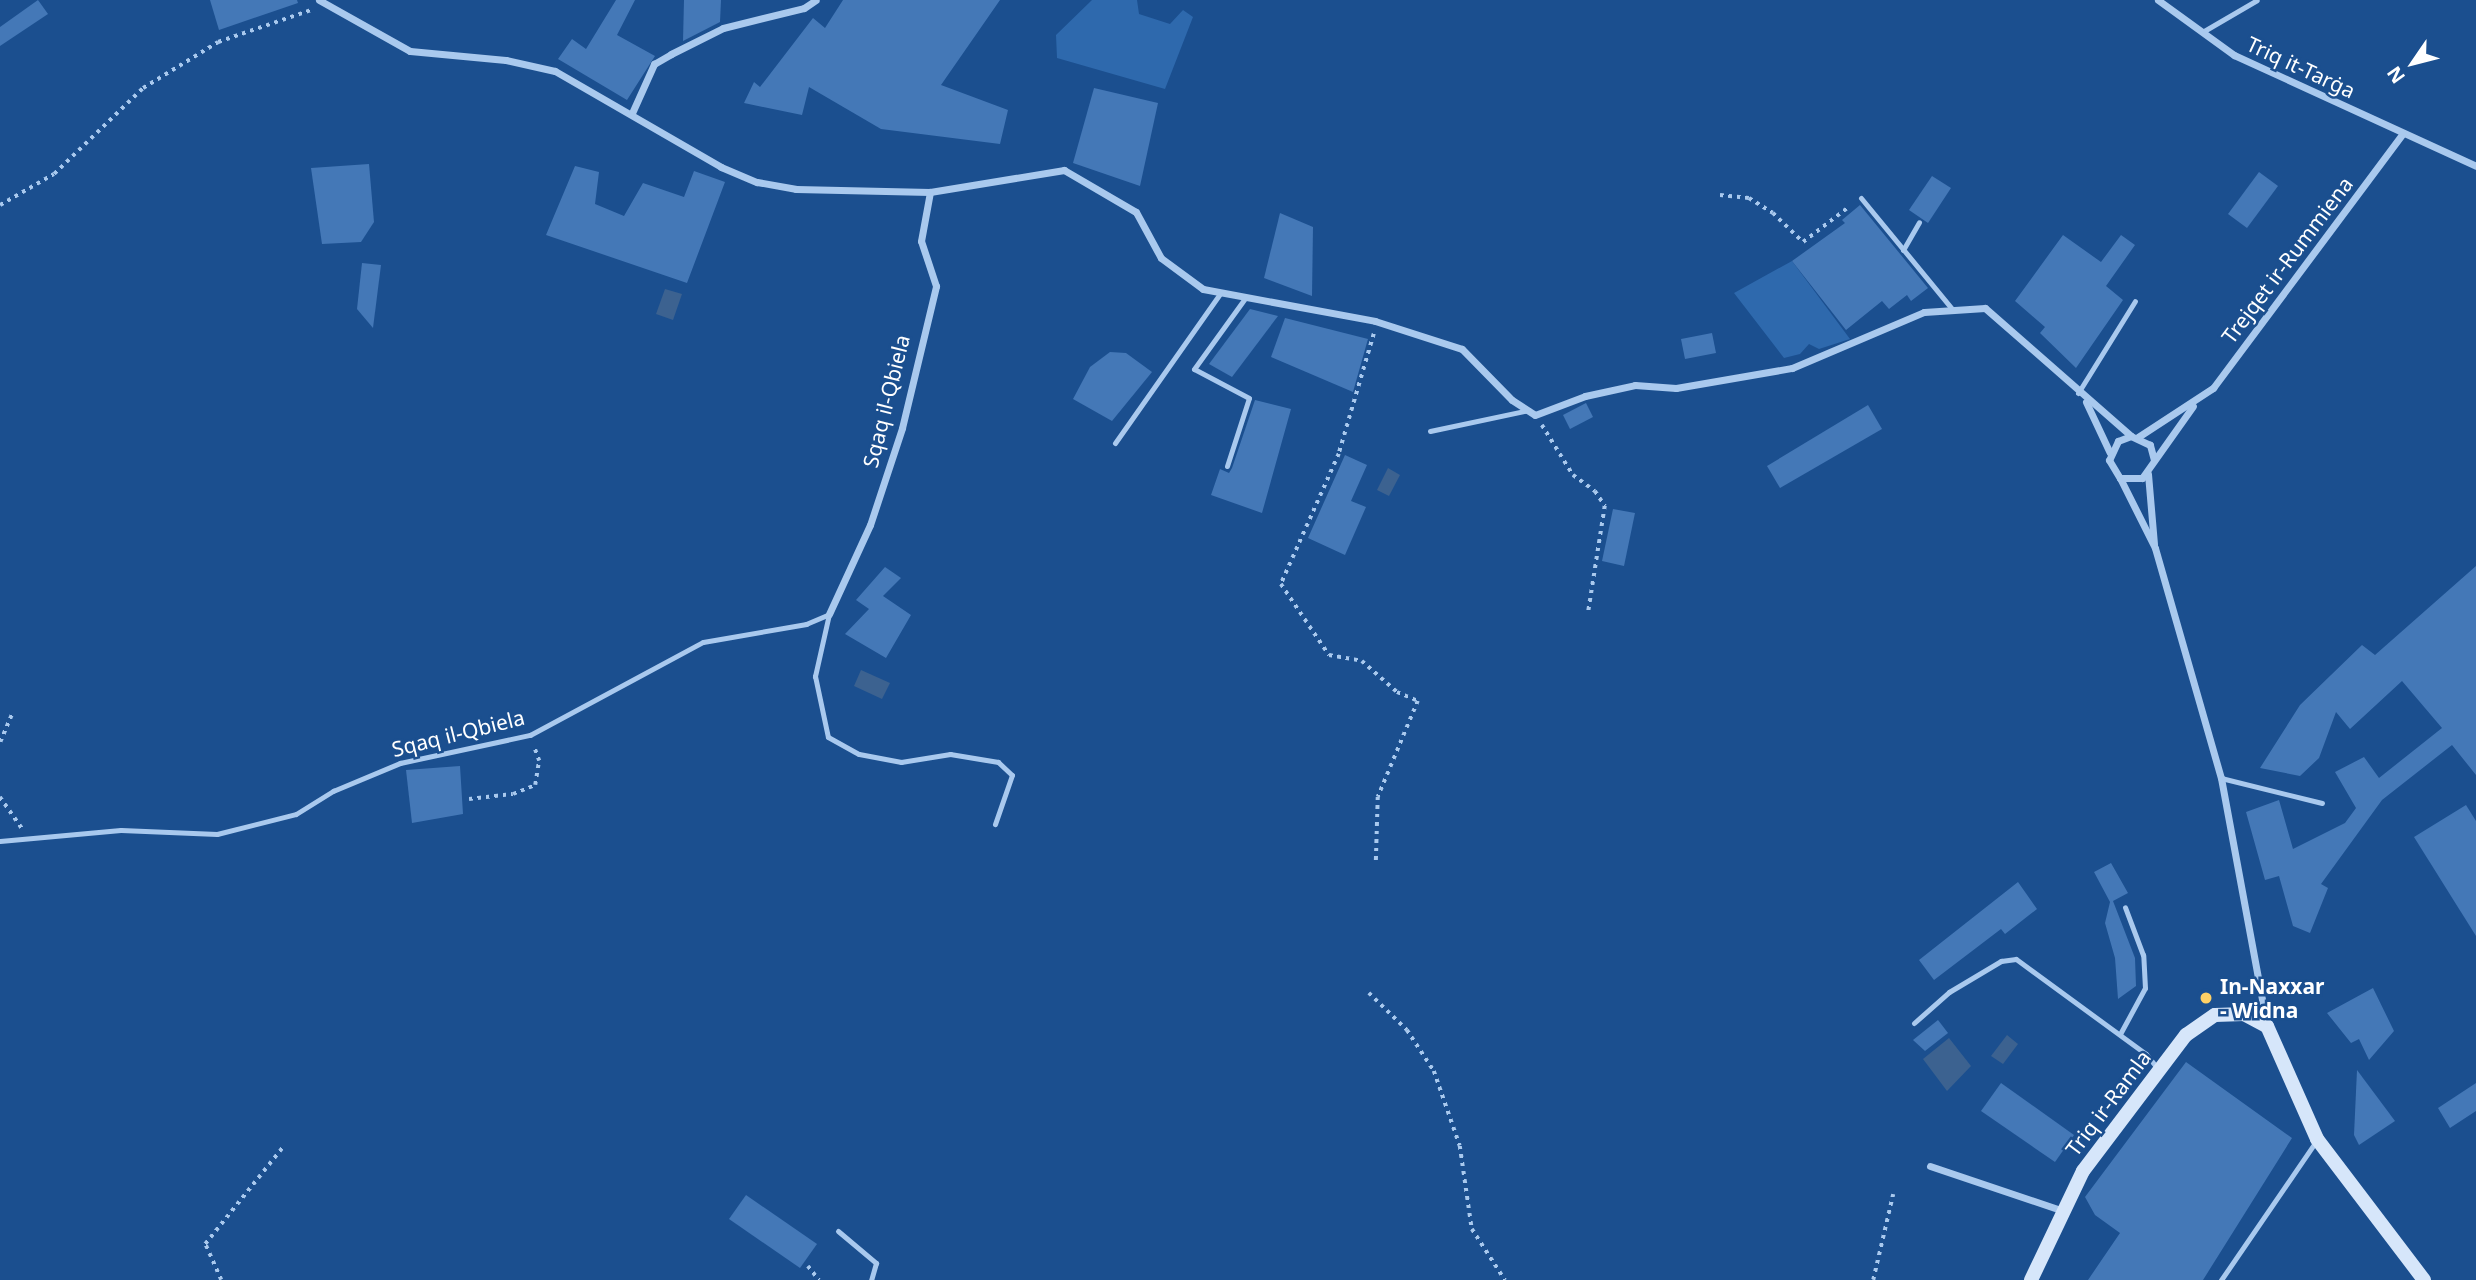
<!DOCTYPE html>
<meta charset="utf-8">
<style>
body{margin:0}
#map{position:relative;width:2476px;height:1280px;overflow:hidden;background:#1b4f8f;font-family:"Noto Sans",sans-serif}
div>[style]{position:absolute}
[style*='--x']{left:calc(var(--x)*1px);top:calc(var(--y)*1px);width:calc(var(--w)*1px);rotate:calc(var(--a)*1deg)}
.green>*{inset:0;background:#2e69ad}
.water>*{inset:0;background:#3c6290}
.building>*{inset:0;background:#4478b7}
.path>*{height:3.5px;margin-top:-1.75px;transform-origin:0;background:repeating-linear-gradient(90deg,#a9c9ee 0 3.5px,transparent 0 8.5px)}
.lane>*{height:5px;margin:-2.5px;padding:0 2.5px;transform-origin:2.5px;border-radius:2.5px;background:#a9c9ee}
.street>*{height:7px;margin:-3.5px;padding:0 3.5px;transform-origin:3.5px;border-radius:3.5px;background:#a9c9ee}
.secondary>*{height:14px;margin:-7px;padding:0 7px;transform-origin:7px;border-radius:7px;background:#d6e6fa}
.dots>*{width:19px;height:19px;translate:-50% -50%;box-sizing:border-box;border:4px solid #1b4f8f;border-radius:50%}
span{translate:-50% -50%;white-space:nowrap;text-align:center;line-height:1.15;-webkit-text-stroke:5px #1b4f8f;paint-order:stroke}
.street-label{font-size:21px;color:#fff}
.poi-label{font-size:21px;color:#fff;font-weight:700}
.left{translate:0 -50%;text-align:left}
.north{position:absolute;left:2378px;top:28px;width:70px;height:70px;-webkit-text-stroke:5px #1b4f8f;paint-order:stroke;rotate:235deg;font-size:19px;font-weight:700;line-height:28px;text-align:center;color:#fff}
.north::after{content:'';display:block;margin:auto;width:24px;height:32px;background:#fff;clip-path:polygon(50% 0,100% 100%,50% 72%,0 100%)}
</style>
<div id="map">
<div class="green">
<i style="clip-path:polygon(1092px 0,1137px 0,1139px 14px,1170px 24px,1183px 10px,1193px 17px,1165px 89px,1057px 58px,1056px 35px)"></i>
<i style="clip-path:polygon(1792px 261px,1850px 339px,1819px 349px,1809px 344px,1800px 354px,1784px 358px,1734px 293px)"></i>
</div>
<div class="water">
<i style="clip-path:polygon(665px 289px,682px 294px,673px 320px,656px 314px)"></i>
<i style="clip-path:polygon(1388px 468px,1400px 475px,1389px 496px,1377px 490px)"></i>
<i style="clip-path:polygon(861px 670px,890px 683px,882px 699px,854px 686px)"></i>
<i style="clip-path:polygon(2007px 1035px,2018px 1044px,2003px 1064px,1991px 1056px)"></i>
<i style="clip-path:polygon(1949px 1038px,1971px 1066px,1947px 1091px,1923px 1059px)"></i>
</div>
<div class="building">
<i style="clip-path:polygon(38px 0,48px 14px,0 46px,0 27px)"></i>
<i style="clip-path:polygon(210px 0,297px 0,298px 3px,219px 30px)"></i>
<i style="clip-path:polygon(616px 0,635px 0,617px 35px,655px 56px,627px 100px,558px 59px,572px 39px,586px 49px)"></i>
<i style="clip-path:polygon(684px 0,721px 0,720px 22px,683px 41px)"></i>
<i style="clip-path:polygon(843px 0,1000px 0,941px 85px,1008px 110px,1000px 144px,881px 129px,809px 87px,802px 115px,744px 103px,754px 82px,760px 87px,813px 18px,825px 28px)"></i>
<i style="clip-path:polygon(1094px 88px,1158px 103px,1140px 186px,1073px 163px)"></i>
<i style="clip-path:polygon(369px 164px,374px 222px,361px 242px,322px 244px,311px 168px)"></i>
<i style="clip-path:polygon(575px 166px,599px 172px,595px 204px,624px 216px,643px 183px,684px 197px,694px 171px,725px 182px,687px 283px,546px 235px)"></i>
<i style="clip-path:polygon(2259px 172px,2278px 186px,2247px 228px,2228px 214px)"></i>
<i style="clip-path:polygon(1932px 176px,1951px 188px,1928px 223px,1909px 210px)"></i>
<i style="clip-path:polygon(1860px 205px,1928px 288px,1911px 301px,1907px 295px,1889px 309px,1882px 301px,1846px 330px,1792px 261px,1845px 223px,1842px 220px)"></i>
<i style="clip-path:polygon(1280px 213px,1313px 227px,1312px 296px,1264px 278px)"></i>
<i style="clip-path:polygon(2063px 235px,2101px 262px,2121px 235px,2135px 245px,2106px 286px,2123px 300px,2076px 368px,2040px 333px,2045px 327px,2015px 301px)"></i>
<i style="clip-path:polygon(362px 263px,381px 265px,373px 328px,357px 309px)"></i>
<i style="clip-path:polygon(1250px 309px,1278px 316px,1232px 377px,1209px 364px)"></i>
<i style="clip-path:polygon(1285px 318px,1368px 339px,1353px 392px,1271px 357px)"></i>
<i style="clip-path:polygon(1712px 333px,1716px 353px,1685px 359px,1681px 339px)"></i>
<i style="clip-path:polygon(1110px 352px,1126px 353px,1152px 372px,1112px 421px,1073px 399px,1090px 367px)"></i>
<i style="clip-path:polygon(1255px 400px,1291px 409px,1262px 513px,1211px 495px,1220px 469px,1229px 473px,1232px 468px)"></i>
<i style="clip-path:polygon(1586px 403px,1593px 417px,1570px 429px,1563px 415px)"></i>
<i style="clip-path:polygon(1868px 405px,1882px 429px,1780px 488px,1767px 466px)"></i>
<i style="clip-path:polygon(1345px 455px,1367px 465px,1351px 501px,1366px 507px,1345px 555px,1308px 538px)"></i>
<i style="clip-path:polygon(1613px 509px,1635px 513px,1624px 566px,1602px 561px)"></i>
<i style="clip-path:polygon(2476px 566px,2476px 775px,2452px 745px,2382px 800px,2321px 884px,2328px 888px,2310px 933px,2293px 926px,2279px 876px,2265px 880px,2246px 812px,2279px 800px,2293px 849px,2345px 823px,2356px 808px,2335px 772px,2364px 757px,2379px 778px,2442px 728px,2402px 681px,2350px 729px,2336px 712px,2319px 758px,2300px 776px,2260px 768px,2300px 705px,2362px 645px,2375px 655px)"></i>
<i style="clip-path:polygon(885px 567px,901px 578px,883px 596px,911px 615px,886px 658px,845px 634px,869px 609px,856px 600px)"></i>
<i style="clip-path:polygon(460px 766px,463px 814px,412px 823px,406px 770px)"></i>
<i style="clip-path:polygon(2466px 805px,2476px 821px,2476px 936px,2414px 837px)"></i>
<i style="clip-path:polygon(2111px 863px,2128px 893px,2113px 901px,2135px 958px,2136px 986px,2118px 999px,2115px 958px,2105px 923px,2110px 902px,2094px 872px)"></i>
<i style="clip-path:polygon(2018px 882px,2037px 909px,2005px 934px,2001px 929px,1934px 980px,1919px 960px)"></i>
<i style="clip-path:polygon(2373px 988px,2394px 1031px,2369px 1060px,2359px 1039px,2351px 1043px,2327px 1013px)"></i>
<i style="clip-path:polygon(1938px 1020px,1948px 1033px,1925px 1051px,1913px 1040px)"></i>
<i style="clip-path:polygon(2186px 1062px,2292px 1138px,2203px 1280px,2088px 1280px,2120px 1233px,2095px 1215px,2085px 1197px)"></i>
<i style="clip-path:polygon(2357px 1070px,2395px 1121px,2359px 1145px,2354px 1135px)"></i>
<i style="clip-path:polygon(2001px 1083px,2074px 1135px,2055px 1162px,1981px 1111px)"></i>
<i style="clip-path:polygon(2476px 1083px,2476px 1111px,2450px 1128px,2438px 1108px)"></i>
<i style="clip-path:polygon(746px 1195px,817px 1244px,800px 1268px,729px 1219px)"></i>
</div>
<div class="path">
<i style="--x:1720;--y:195;--w:29;--a:6"></i>
<i style="--x:1749;--y:198;--w:28;--a:32"></i>
<i style="--x:1773;--y:213;--w:42;--a:44"></i>
<i style="--x:1803;--y:242;--w:59;--a:-37.5"></i>
<i style="--x:0;--y:205;--w:62;--a:-29.9"></i>
<i style="--x:54;--y:174;--w:124;--a:-44"></i>
<i style="--x:143;--y:88;--w:88;--a:-31.5"></i>
<i style="--x:218;--y:42;--w:98;--a:-19"></i>
<i style="--x:1374;--y:334;--w:125;--a:106.3"></i>
<i style="--x:1339;--y:454;--w:142;--a:114"></i>
<i style="--x:1281;--y:584;--w:86;--a:55.9"></i>
<i style="--x:1329;--y:655;--w:34;--a:10"></i>
<i style="--x:1362;--y:661;--w:47;--a:41.5"></i>
<i style="--x:1397;--y:692;--w:23;--a:23"></i>
<i style="--x:1418;--y:701;--w:104;--a:112.6"></i>
<i style="--x:1378;--y:797;--w:66;--a:91.7"></i>
<i style="--x:1542;--y:425;--w:59;--a:58.2"></i>
<i style="--x:1573;--y:475;--w:27;--a:36"></i>
<i style="--x:1595;--y:491;--w:18;--a:56"></i>
<i style="--x:1605;--y:506;--w:109;--a:98.9"></i>
<i style="--x:0;--y:742;--w:33;--a:-67"></i>
<i style="--x:0;--y:797;--w:38;--a:55"></i>
<i style="--x:469;--y:799;--w:44;--a:-6.5"></i>
<i style="--x:513;--y:794;--w:24;--a:-22"></i>
<i style="--x:535;--y:785;--w:24;--a:-81"></i>
<i style="--x:539;--y:761;--w:15;--a:-110"></i>
<i style="--x:1369;--y:993;--w:53;--a:44.2"></i>
<i style="--x:1407;--y:1030;--w:49;--a:56.6"></i>
<i style="--x:1434;--y:1071;--w:79;--a:70.9"></i>
<i style="--x:1460;--y:1146;--w:84;--a:81.8"></i>
<i style="--x:1472;--y:1229;--w:61;--a:57.1"></i>
<i style="--x:808;--y:1266;--w:18;--a:52"></i>
<i style="--x:221;--y:1280;--w:39;--a:-114"></i>
<i style="--x:205;--y:1244;--w:124;--a:-51.2"></i>
<i style="--x:1873;--y:1280;--w:88;--a:-76.9"></i>
</div>
<div class="lane">
<i style="--x:2204;--y:31;--w:61;--a:-30.3"></i>
<i style="--x:1861;--y:198;--w:145;--a:50.6"></i>
<i style="--x:1903;--y:250;--w:32;--a:-60"></i>
<i style="--x:2078;--y:393;--w:108;--a:-58.2"></i>
<i style="--x:1430;--y:431;--w:101;--a:-12"></i>
<i style="--x:1115;--y:443;--w:184;--a:-54.9"></i>
<i style="--x:1227;--y:466;--w:71;--a:-72.1"></i>
<i style="--x:1249;--y:398;--w:62;--a:-152.2"></i>
<i style="--x:1194;--y:369;--w:89;--a:-54.2"></i>
<i style="--x:829;--y:614;--w:64;--a:102.7"></i>
<i style="--x:815;--y:676;--w:62;--a:78"></i>
<i style="--x:828;--y:737;--w:35;--a:29"></i>
<i style="--x:859;--y:754;--w:43;--a:10.8"></i>
<i style="--x:901;--y:762;--w:50;--a:-9.3"></i>
<i style="--x:950;--y:754;--w:49;--a:9.5"></i>
<i style="--x:998;--y:762;--w:19;--a:43"></i>
<i style="--x:1012;--y:775;--w:52;--a:109.1"></i>
<i style="--x:2221;--y:778;--w:104;--a:13.9"></i>
<i style="--x:0;--y:841;--w:121;--a:-5.2"></i>
<i style="--x:121;--y:830;--w:96;--a:2.4"></i>
<i style="--x:217;--y:834;--w:81;--a:-14.2"></i>
<i style="--x:296;--y:814;--w:44;--a:-31.9"></i>
<i style="--x:333;--y:791;--w:73;--a:-22.7"></i>
<i style="--x:400;--y:763;--w:133;--a:-12.2"></i>
<i style="--x:530;--y:735;--w:196;--a:-28.3"></i>
<i style="--x:703;--y:642;--w:105;--a:-9.9"></i>
<i style="--x:806;--y:624;--w:25;--a:-23"></i>
<i style="--x:1914;--y:1023;--w:47;--a:-41.5"></i>
<i style="--x:1949;--y:992;--w:61;--a:-30.8"></i>
<i style="--x:2001;--y:961;--w:15;--a:-8"></i>
<i style="--x:2016;--y:959;--w:161;--a:36.2"></i>
<i style="--x:2146;--y:1054;--w:21;--a:51"></i>
<i style="--x:2120;--y:1034;--w:52;--a:-61.5"></i>
<i style="--x:2145;--y:988;--w:33;--a:-93"></i>
<i style="--x:2143;--y:955;--w:51;--a:-110.6"></i>
<i style="--x:838;--y:1231;--w:50;--a:40.1"></i>
<i style="--x:876;--y:1263;--w:18;--a:106"></i>
<i style="--x:2221;--y:1280;--w:168;--a:-55.6"></i>
</div>
<div class="street">
<i style="--x:319;--y:0;--w:104;--a:29.3"></i>
<i style="--x:410;--y:51;--w:96;--a:5.4"></i>
<i style="--x:506;--y:60;--w:50;--a:12.7"></i>
<i style="--x:555;--y:71;--w:192;--a:30"></i>
<i style="--x:721;--y:167;--w:39;--a:23"></i>
<i style="--x:757;--y:182;--w:40;--a:10"></i>
<i style="--x:796;--y:189;--w:134;--a:1.3"></i>
<i style="--x:930;--y:192;--w:136;--a:-9.3"></i>
<i style="--x:1064;--y:170;--w:83;--a:30.3"></i>
<i style="--x:1136;--y:212;--w:52;--a:61.5"></i>
<i style="--x:1161;--y:258;--w:52;--a:36.4"></i>
<i style="--x:1203;--y:289;--w:175;--a:10.5"></i>
<i style="--x:1375;--y:321;--w:91;--a:17.8"></i>
<i style="--x:1462;--y:349;--w:71;--a:45.6"></i>
<i style="--x:1512;--y:400;--w:27;--a:33"></i>
<i style="--x:1535;--y:415;--w:53;--a:-20.8"></i>
<i style="--x:1585;--y:396;--w:51;--a:-12.4"></i>
<i style="--x:1635;--y:385;--w:41;--a:4.2"></i>
<i style="--x:1676;--y:388;--w:118;--a:-9.8"></i>
<i style="--x:1792;--y:368;--w:143;--a:-23"></i>
<i style="--x:1924;--y:312;--w:61;--a:-3.8"></i>
<i style="--x:1985;--y:308;--w:194;--a:41.2"></i>
<i style="--x:2158;--y:0;--w:94;--a:35.9"></i>
<i style="--x:2234;--y:55;--w:266;--a:24.6"></i>
<i style="--x:632;--y:113;--w:54;--a:-65.8"></i>
<i style="--x:654;--y:64;--w:20;--a:-30"></i>
<i style="--x:671;--y:54;--w:58;--a:-26.6"></i>
<i style="--x:723;--y:28;--w:83;--a:-13.9"></i>
<i style="--x:804;--y:8;--w:14;--a:-34"></i>
<i style="--x:2086;--y:402;--w:56;--a:64.8"></i>
<i style="--x:2138;--y:437;--w:90;--a:-33.2"></i>
<i style="--x:2213;--y:388;--w:317;--a:-53.3"></i>
<i style="--x:2154;--y:460;--w:16;--a:-105"></i>
<i style="--x:2150;--y:445;--w:21;--a:-155"></i>
<i style="--x:2131;--y:436;--w:14;--a:159"></i>
<i style="--x:2118;--y:441;--w:21;--a:115"></i>
<i style="--x:2109;--y:460;--w:21;--a:59"></i>
<i style="--x:2120;--y:478;--w:22;--a:0"></i>
<i style="--x:2142;--y:478;--w:88;--a:-54.7"></i>
<i style="--x:2148;--y:474;--w:70;--a:85.1"></i>
<i style="--x:2120;--y:478;--w:78;--a:63.4"></i>
<i style="--x:2155;--y:548;--w:239;--a:74"></i>
<i style="--x:2221;--y:778;--w:251;--a:79.5"></i>
<i style="--x:829;--y:614;--w:98;--a:-65.3"></i>
<i style="--x:870;--y:525;--w:102;--a:-71.7"></i>
<i style="--x:902;--y:428;--w:146;--a:-76.5"></i>
<i style="--x:936;--y:286;--w:47;--a:-108.4"></i>
<i style="--x:921;--y:241;--w:50;--a:-79.6"></i>
<i style="--x:1930;--y:1166;--w:141;--a:18.6"></i>
</div>
<div class="secondary">
<i style="--x:2031;--y:1280;--w:121;--a:-64.5"></i>
<i style="--x:2083;--y:1171;--w:171;--a:-52.9"></i>
<i style="--x:2186;--y:1035;--w:35;--a:-35"></i>
<i style="--x:2215;--y:1015;--w:29;--a:-2"></i>
<i style="--x:2244;--y:1014;--w:26;--a:28"></i>
<i style="--x:2267;--y:1026;--w:124;--a:66.1"></i>
<i style="--x:2317;--y:1139;--w:177;--a:52.8"></i>
</div>
<div class="dots">
<i style="left:2206px;top:998px;background:#ffd166"></i>
</div>
<div class="street-label">
<span style="left:2301px;top:67px;rotate:25deg">Triq it-Tarġa</span>
<span style="left:2287px;top:260px;rotate:-53deg">Trejqet ir-Rummiena</span>
<span style="left:886px;top:401px;rotate:-76deg">Sqaq il-Qbiela</span>
<span style="left:458px;top:733px;rotate:-14deg">Sqaq il-Qbiela</span>
<span style="left:2108px;top:1103px;rotate:-53deg">Triq ir-Ramla</span>
</div>
<div class="poi-label">
<span class="left" style="left:2220px;top:998px">In-Naxxar<br>- Widna</span>
</div>
<div class="north">N</div>
</div>
